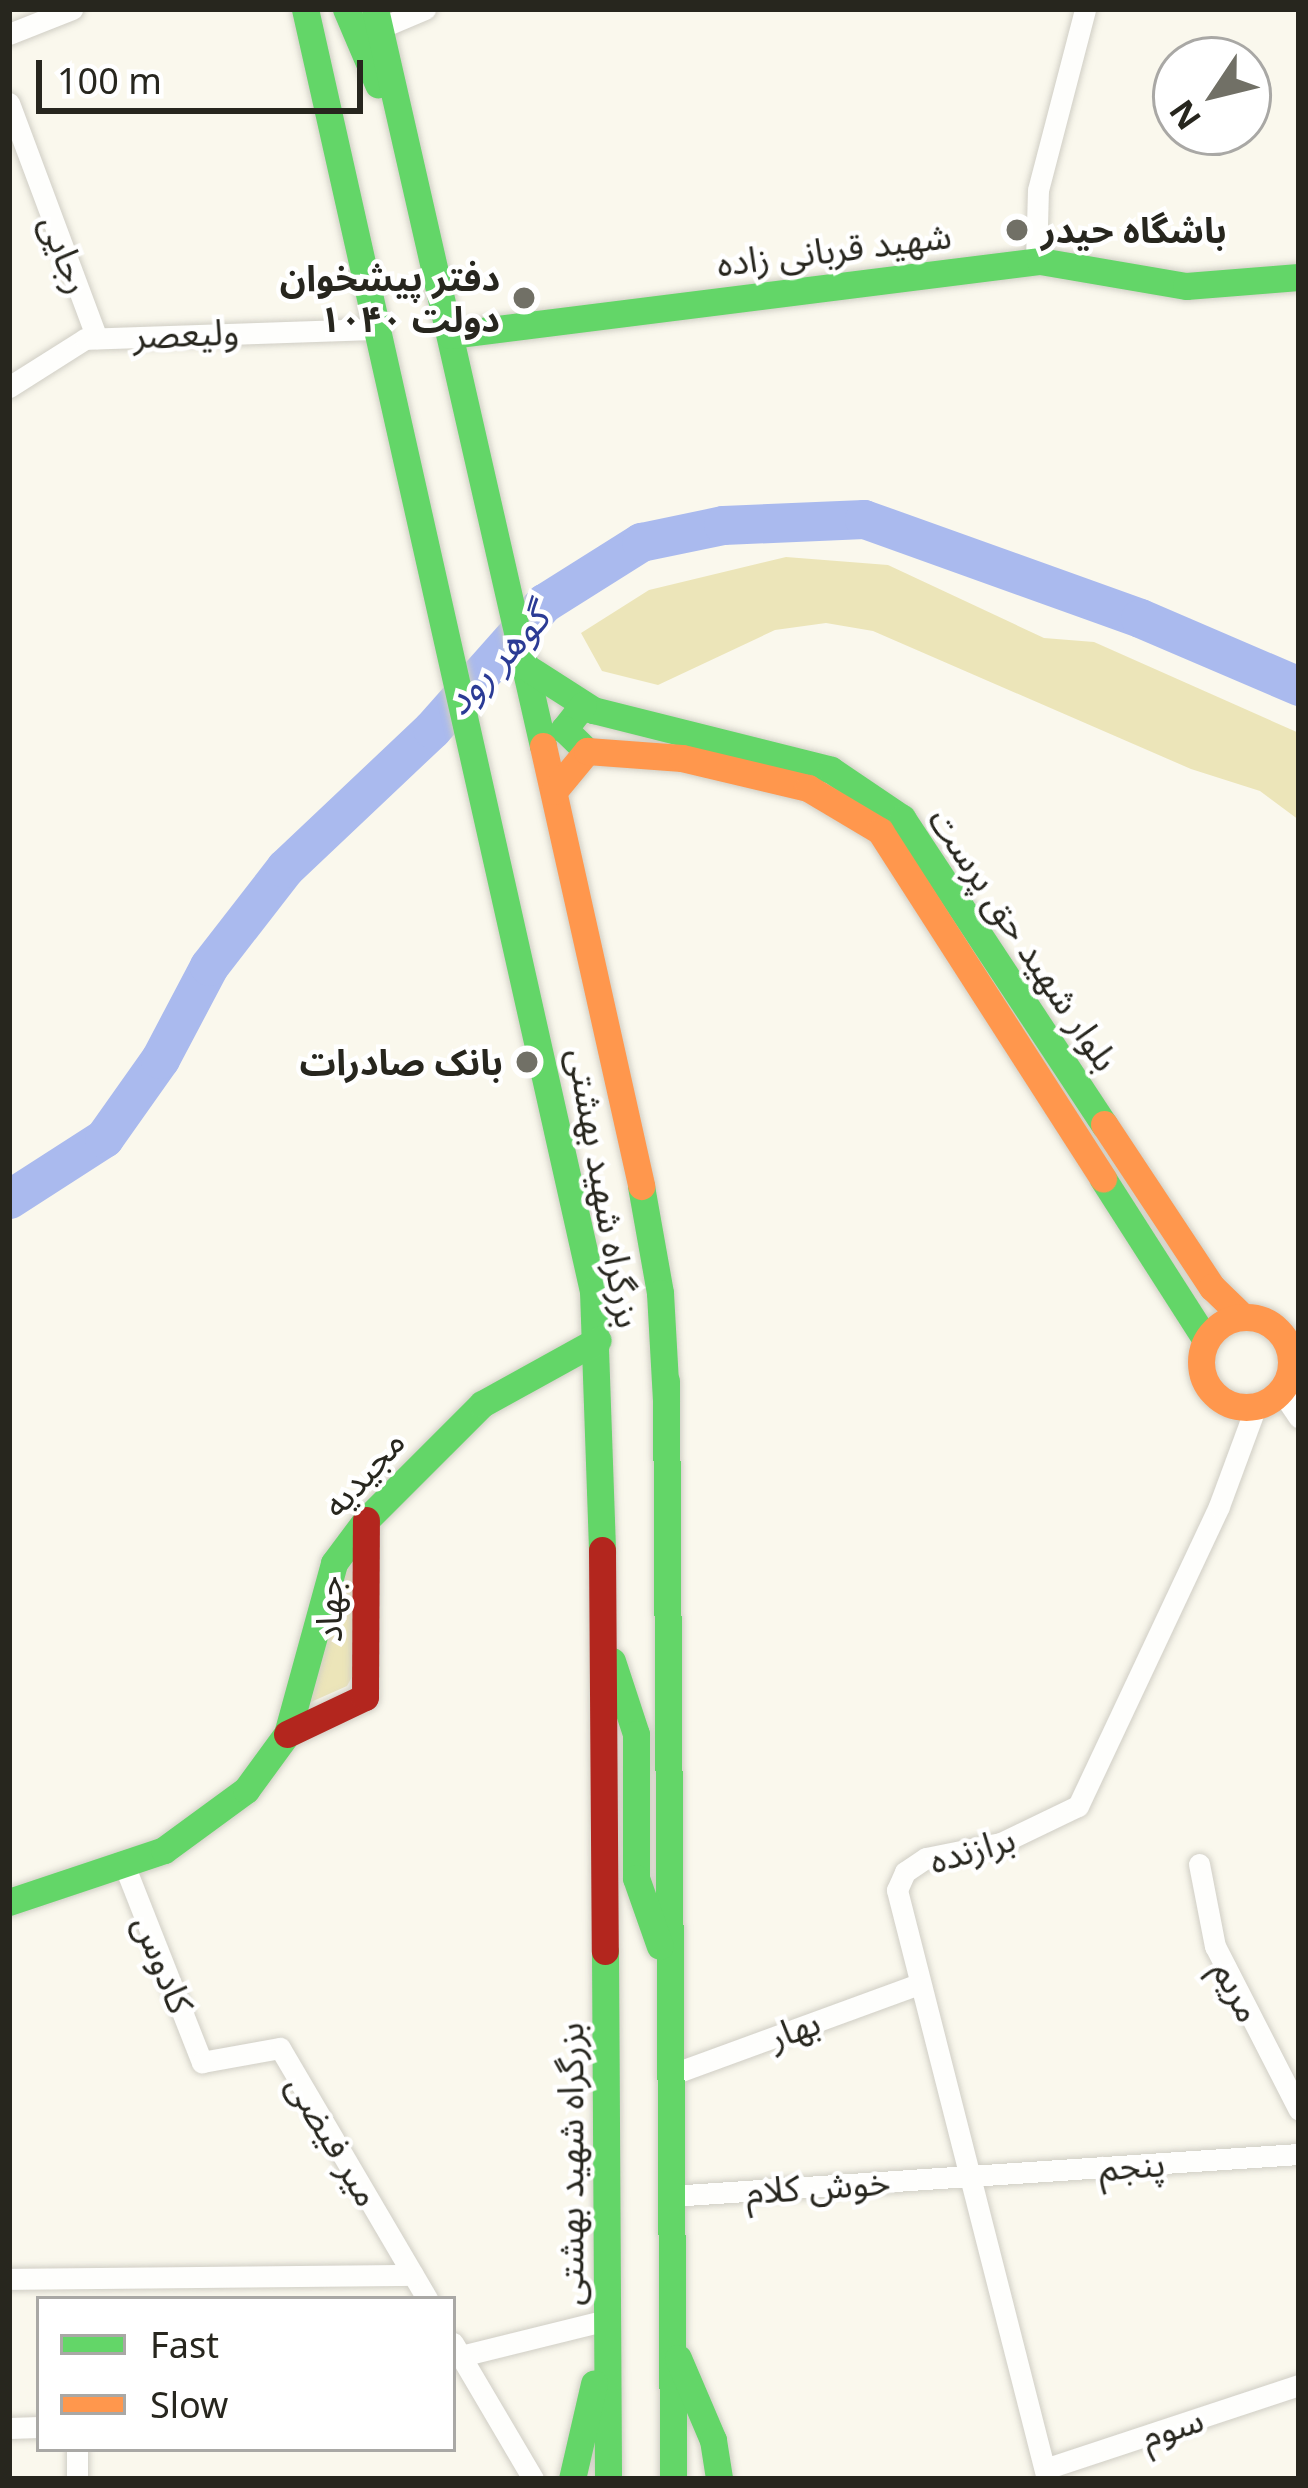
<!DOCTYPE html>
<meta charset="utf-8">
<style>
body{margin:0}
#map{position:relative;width:1308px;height:2488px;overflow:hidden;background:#faf8ed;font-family:"Noto Sans","Noto Sans Arabic",sans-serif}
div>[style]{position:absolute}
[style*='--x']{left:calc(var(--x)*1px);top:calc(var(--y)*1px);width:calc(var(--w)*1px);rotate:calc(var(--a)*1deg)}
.green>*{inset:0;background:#ece5b9}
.river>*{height:39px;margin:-19.5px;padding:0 19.5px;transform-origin:19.5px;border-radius:19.5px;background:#aabaee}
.roads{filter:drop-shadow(0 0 3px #d0cec5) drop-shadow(0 0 3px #d0cec5)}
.street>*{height:21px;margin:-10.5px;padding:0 10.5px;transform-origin:10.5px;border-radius:10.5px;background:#fefefc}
.fast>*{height:27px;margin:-13.5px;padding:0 13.5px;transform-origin:13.5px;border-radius:13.5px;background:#63d668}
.slow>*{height:27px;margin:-13.5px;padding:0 13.5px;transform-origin:13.5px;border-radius:13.5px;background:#ff974d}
.slow>.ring{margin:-13.5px;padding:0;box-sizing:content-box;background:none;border:27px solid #ff974d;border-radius:50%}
.jam>*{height:27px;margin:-13.5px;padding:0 13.5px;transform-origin:13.5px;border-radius:13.5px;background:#b3261e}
.dots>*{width:33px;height:33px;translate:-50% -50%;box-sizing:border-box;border:6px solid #fff;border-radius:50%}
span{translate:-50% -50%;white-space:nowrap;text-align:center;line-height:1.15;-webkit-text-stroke:9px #fff;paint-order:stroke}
.poi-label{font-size:36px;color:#27261e;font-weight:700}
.left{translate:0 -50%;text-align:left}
.right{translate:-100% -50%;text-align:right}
.street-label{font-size:36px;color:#27261e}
.water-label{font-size:39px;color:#2b3b95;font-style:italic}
.frame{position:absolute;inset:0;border:12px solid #27261e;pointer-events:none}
.legend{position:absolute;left:36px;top:2296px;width:420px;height:156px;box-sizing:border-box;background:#fff;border:3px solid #a9a8a5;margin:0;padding:15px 21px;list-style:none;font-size:36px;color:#27261e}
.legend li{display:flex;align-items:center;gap:24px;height:60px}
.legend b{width:60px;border:3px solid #a9a8a5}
.north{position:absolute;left:1152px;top:36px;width:120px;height:120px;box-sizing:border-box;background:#fff;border:3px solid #a9a8a5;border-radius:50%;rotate:235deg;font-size:33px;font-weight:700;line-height:48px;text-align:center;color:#27261e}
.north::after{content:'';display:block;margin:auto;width:42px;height:54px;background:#717066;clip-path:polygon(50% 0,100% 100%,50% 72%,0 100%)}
.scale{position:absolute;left:36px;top:60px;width:327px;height:54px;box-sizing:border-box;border:6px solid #27261e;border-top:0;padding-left:15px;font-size:36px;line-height:42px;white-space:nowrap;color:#27261e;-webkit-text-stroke:9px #fff;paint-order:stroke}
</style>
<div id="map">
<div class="green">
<i style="clip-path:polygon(786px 557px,888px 565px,1044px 638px,1094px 642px,1299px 733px,1299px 820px,1260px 791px,1191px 769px,873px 631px,826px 623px,775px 630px,658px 685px,602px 671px,581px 633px,649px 590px)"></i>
<i style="clip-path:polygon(344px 1561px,355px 1565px,355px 1671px,347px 1686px,302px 1706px)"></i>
</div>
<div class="river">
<i style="--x:9;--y:1199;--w:113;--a:-32.7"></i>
<i style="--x:104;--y:1138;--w:97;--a:-54.7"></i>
<i style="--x:160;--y:1059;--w:105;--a:-62.2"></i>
<i style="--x:209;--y:966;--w:124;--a:-52.2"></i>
<i style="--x:285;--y:868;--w:202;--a:-43.4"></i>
<i style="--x:432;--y:729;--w:169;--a:-48.4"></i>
<i style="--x:544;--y:603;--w:115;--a:-32.2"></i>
<i style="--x:641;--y:542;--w:84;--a:-11.7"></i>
<i style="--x:723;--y:525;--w:141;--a:-2.4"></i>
<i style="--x:864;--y:519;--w:293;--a:19.7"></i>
<i style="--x:1140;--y:618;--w:173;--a:23.2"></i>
</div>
<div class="roads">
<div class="street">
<i style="--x:380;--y:28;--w:49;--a:-22.9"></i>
<i style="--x:9;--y:34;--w:68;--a:-21.6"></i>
<i style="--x:9;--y:103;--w:251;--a:69.5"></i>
<i style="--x:1036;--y:261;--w:71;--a:-88.4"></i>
<i style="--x:1038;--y:190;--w:187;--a:-75.4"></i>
<i style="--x:9;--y:387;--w:90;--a:-32.3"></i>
<i style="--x:85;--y:339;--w:293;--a:-2"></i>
<i style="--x:1281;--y:1391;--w:32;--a:56"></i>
<i style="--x:1199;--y:1864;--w:84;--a:79"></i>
<i style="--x:1215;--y:1946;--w:184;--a:62.9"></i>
<i style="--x:125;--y:1867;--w:210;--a:68.5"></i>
<i style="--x:202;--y:2062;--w:79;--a:-10.2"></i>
<i style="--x:280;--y:2048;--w:291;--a:59.6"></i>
<i style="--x:670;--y:2075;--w:265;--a:-20.1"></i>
<i style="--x:671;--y:2196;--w:629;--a:-3.83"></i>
<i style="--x:9;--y:2279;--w:404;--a:-0.6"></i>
<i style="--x:453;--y:2343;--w:158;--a:59.5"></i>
<i style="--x:461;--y:2356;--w:150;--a:-13.9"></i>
<i style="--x:9;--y:2428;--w:30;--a:-2"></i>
<i style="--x:77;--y:2449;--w:30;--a:90"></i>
<i style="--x:1045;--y:2469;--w:268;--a:-18.3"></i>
<i style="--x:1047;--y:2479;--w:608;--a:-104.29"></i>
<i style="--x:897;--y:1890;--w:20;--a:-66"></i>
<i style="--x:905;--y:1872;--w:25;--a:-34"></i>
<i style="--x:926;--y:1858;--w:76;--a:-11.3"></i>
<i style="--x:1001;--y:1843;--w:85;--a:-25.7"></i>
<i style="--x:1078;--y:1806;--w:331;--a:-64.8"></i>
<i style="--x:1219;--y:1506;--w:107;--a:-69.7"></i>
</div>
<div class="fast">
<i style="--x:305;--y:9;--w:1314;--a:77.34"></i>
<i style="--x:593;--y:1291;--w:259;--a:88"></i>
<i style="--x:346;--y:9;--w:82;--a:66.9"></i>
<i style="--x:375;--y:9;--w:756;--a:77.16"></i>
<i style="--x:450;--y:335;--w:595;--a:-7.15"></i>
<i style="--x:1040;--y:261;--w:148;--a:9.7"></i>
<i style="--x:1186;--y:286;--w:113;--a:-4.6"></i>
<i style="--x:526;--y:667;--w:80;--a:32.7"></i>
<i style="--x:593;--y:710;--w:245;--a:14.1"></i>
<i style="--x:831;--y:770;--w:86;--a:34.1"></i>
<i style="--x:902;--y:818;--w:367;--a:56.6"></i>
<i style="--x:583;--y:705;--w:31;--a:128"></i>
<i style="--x:564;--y:729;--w:32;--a:44"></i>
<i style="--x:1103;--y:1179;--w:191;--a:57.4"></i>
<i style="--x:641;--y:1186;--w:109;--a:79.9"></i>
<i style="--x:660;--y:1293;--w:109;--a:86.8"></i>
<i style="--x:666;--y:1381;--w:1098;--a:89.63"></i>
<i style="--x:612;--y:1661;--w:77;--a:71.8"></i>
<i style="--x:636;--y:1734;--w:144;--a:90"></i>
<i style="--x:636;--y:1878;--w:72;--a:70.6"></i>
<i style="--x:9;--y:1902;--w:163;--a:-18.5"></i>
<i style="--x:164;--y:1850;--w:102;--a:-36.2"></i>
<i style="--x:246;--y:1790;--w:69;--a:-53.8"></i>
<i style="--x:287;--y:1734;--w:177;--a:-74.6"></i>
<i style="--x:334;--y:1563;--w:54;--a:-53.3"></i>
<i style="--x:366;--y:1520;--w:164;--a:-45"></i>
<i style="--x:482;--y:1404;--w:132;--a:-28.9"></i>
<i style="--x:605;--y:1951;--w:528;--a:89.67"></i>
<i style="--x:678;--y:2358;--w:89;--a:66.9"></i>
<i style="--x:713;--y:2440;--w:39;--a:81"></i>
<i style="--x:572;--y:2479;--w:98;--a:-77"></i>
</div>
<div class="slow">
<i style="--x:543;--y:746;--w:451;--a:77.4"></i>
<i style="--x:554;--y:791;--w:52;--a:-50.5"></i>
<i style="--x:587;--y:751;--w:95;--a:4.2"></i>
<i style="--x:682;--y:758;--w:130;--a:13.4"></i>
<i style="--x:808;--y:788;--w:84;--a:30.8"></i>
<i style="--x:880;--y:831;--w:413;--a:57.3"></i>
<i style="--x:1104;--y:1124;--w:196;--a:56.5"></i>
<i style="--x:1212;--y:1287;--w:42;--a:44"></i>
<i class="ring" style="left:1201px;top:1317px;width:63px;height:63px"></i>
</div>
<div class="jam">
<i style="--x:602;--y:1550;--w:401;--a:89.6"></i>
<i style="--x:287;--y:1734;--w:86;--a:-25.4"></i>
<i style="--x:365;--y:1697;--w:177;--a:-89.7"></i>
</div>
</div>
<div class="dots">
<i style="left:1017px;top:230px;background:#717066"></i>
<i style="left:524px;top:298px;background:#717066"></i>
<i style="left:527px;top:1062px;background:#717066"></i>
</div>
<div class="poi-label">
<span class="left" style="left:1041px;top:230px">باشگاه حیدر</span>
<span class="right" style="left:500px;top:298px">دفتر پیشخوان<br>دولت ۱۰۴۰</span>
<span class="right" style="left:503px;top:1062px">بانک صادرات</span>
</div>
<div class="street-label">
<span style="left:834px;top:249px;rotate:-7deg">شهید قربانی زاده</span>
<span style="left:66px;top:254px;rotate:69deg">رجایی</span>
<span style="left:186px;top:333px;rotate:-2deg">ولیعصر</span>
<span style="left:1024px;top:939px;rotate:56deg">بلوار شهید حق پرست</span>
<span style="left:605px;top:1188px;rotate:80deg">بزرگراه شهید بهشتی</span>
<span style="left:363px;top:1473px;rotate:-48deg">مجیدیه</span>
<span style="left:329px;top:1609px;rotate:-90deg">جهاد</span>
<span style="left:972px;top:1849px;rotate:-16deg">برازنده</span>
<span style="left:164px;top:1964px;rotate:68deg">کادوس</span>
<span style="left:1238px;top:1991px;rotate:63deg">مریم</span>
<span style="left:794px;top:2029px;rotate:-20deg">بهار</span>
<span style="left:334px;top:2140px;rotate:59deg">میر فیضی</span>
<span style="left:570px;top:2164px;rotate:-90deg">بزرگراه شهید بهشتی</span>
<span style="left:1132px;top:2165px;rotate:-4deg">پنجم</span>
<span style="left:818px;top:2186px;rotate:-4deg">خوش کلام</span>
<span style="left:1172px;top:2427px;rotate:-18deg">سوم</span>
</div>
<div class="water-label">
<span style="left:496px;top:659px;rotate:-47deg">گوهر رود</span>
</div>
<div class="frame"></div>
<ul class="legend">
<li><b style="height:15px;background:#63d668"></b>Fast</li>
<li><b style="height:15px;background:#ff974d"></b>Slow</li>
</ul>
<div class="north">N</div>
<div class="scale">100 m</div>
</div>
